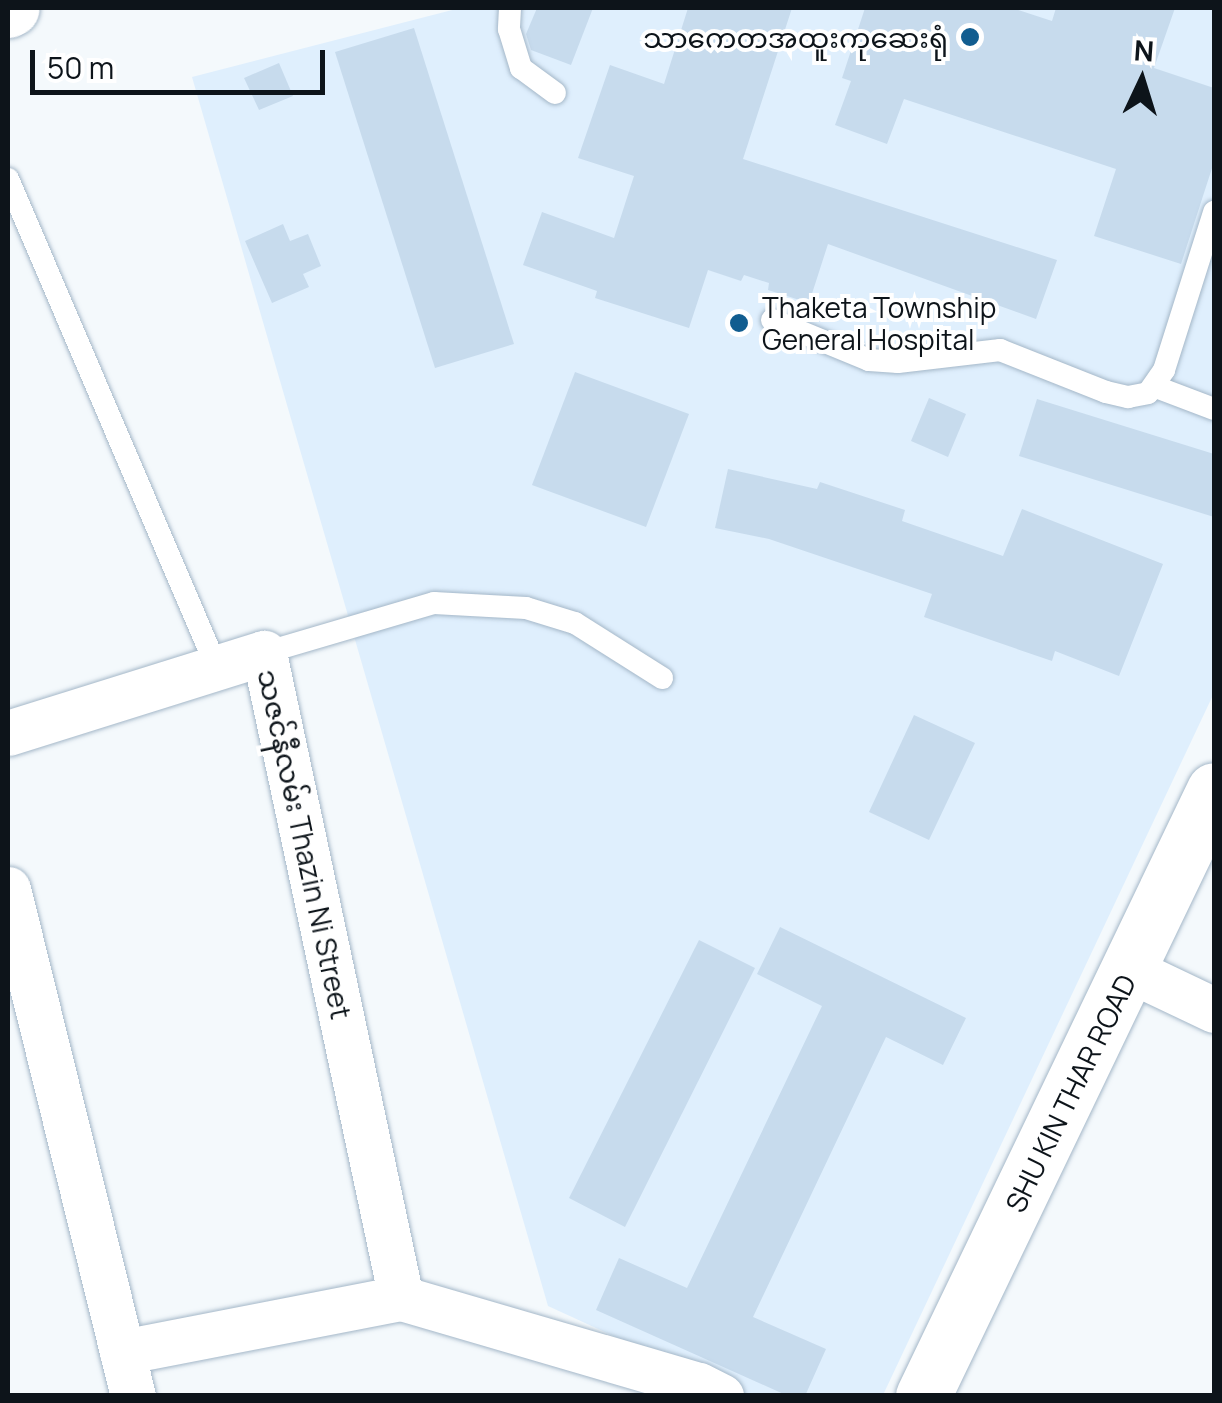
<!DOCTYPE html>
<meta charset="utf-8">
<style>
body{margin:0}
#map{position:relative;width:1222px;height:1403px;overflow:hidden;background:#f4f9fc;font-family:Manrope,"Noto Sans Myanmar",sans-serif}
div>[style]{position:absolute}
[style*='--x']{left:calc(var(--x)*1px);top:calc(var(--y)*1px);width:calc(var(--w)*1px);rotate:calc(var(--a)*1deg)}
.built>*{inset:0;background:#dfeffd}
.building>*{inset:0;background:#c7dbed}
.roads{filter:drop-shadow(0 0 2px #a4b7c8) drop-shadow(0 0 2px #a4b7c8)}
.service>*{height:22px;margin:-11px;padding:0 11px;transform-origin:11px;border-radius:11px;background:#fff}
.minor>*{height:45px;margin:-22.5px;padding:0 22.5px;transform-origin:22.5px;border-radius:22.5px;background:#fff}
.tertiary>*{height:55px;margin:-27.5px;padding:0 27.5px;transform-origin:27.5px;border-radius:27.5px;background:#fff}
.primary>*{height:55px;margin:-27.5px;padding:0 27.5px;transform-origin:27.5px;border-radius:27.5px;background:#fff}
.dots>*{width:28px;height:28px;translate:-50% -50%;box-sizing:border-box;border:5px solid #fff;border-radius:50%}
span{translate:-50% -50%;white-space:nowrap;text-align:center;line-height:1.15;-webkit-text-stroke:8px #fff;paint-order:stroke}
.poi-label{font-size:28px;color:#0d141a}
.right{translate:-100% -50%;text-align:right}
.left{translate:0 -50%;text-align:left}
.street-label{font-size:28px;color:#0d141a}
.frame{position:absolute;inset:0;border:10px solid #0d141a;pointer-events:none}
.north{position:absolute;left:1092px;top:30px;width:100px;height:100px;-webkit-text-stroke:8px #fff;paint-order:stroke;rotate:4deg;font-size:28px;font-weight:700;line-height:40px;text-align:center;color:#0d141a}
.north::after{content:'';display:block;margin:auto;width:35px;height:45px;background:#0d141a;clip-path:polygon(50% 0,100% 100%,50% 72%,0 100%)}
.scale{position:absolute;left:30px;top:50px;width:295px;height:45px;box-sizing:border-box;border:5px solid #0d141a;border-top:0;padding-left:12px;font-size:30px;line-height:35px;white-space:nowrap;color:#0d141a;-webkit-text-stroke:8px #fff;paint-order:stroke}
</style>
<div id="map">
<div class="built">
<i style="clip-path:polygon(460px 8px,1214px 8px,1214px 693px,883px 1395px,742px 1395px,548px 1306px,192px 77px)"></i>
</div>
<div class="building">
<i style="clip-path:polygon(537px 8px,593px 8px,571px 65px,531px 50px,526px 34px)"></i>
<i style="clip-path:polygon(688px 8px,792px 8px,743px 159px,1057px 260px,1036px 319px,828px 244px,809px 303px,768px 290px,769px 283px,744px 275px,741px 281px,708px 270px,689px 328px,595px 298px,597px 291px,523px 265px,542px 212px,614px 238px,634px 176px,578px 158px,610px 65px,664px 84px)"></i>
<i style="clip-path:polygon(865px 8px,1012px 8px,1052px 21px,1056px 8px,1175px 8px,1154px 68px,1214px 88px,1214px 162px,1181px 264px,1094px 236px,1116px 169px,904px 99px,887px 144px,835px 125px,851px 81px,842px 78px)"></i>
<i style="clip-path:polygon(414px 28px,514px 344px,435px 368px,335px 52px)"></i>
<i style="clip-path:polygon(279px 63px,293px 96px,259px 110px,244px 78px)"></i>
<i style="clip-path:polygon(283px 224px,290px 241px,308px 234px,321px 266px,303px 274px,309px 287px,272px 303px,245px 241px)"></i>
<i style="clip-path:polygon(575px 372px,689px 414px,646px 527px,532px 485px)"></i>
<i style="clip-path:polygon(929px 398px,966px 414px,948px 457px,911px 441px)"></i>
<i style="clip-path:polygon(1037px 399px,1214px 454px,1214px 517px,1019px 456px)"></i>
<i style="clip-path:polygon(728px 469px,817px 489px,820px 482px,905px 510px,902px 521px,1003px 556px,1022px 509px,1163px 564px,1119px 676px,1055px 651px,1052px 661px,924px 617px,932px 594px,769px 539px,715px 528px)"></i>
<i style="clip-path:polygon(914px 715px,975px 743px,929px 840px,869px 812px)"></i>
<i style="clip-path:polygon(780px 927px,966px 1018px,943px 1065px,886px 1037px,753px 1317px,826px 1349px,805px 1396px,788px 1396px,596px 1310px,619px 1258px,687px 1288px,822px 1006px,757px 974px)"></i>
<i style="clip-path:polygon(699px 940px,755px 968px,625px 1227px,569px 1198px)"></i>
</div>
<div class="roads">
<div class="service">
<i style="--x:510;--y:8;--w:21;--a:93"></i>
<i style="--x:509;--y:29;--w:41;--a:72.9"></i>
<i style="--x:521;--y:68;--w:42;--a:36.3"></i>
<i style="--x:8;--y:179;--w:532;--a:66.86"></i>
<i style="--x:772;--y:320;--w:105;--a:22.4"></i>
<i style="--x:869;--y:360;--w:29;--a:4"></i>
<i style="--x:898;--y:362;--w:103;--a:-6.7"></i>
<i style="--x:1000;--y:350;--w:114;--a:21.6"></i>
<i style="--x:1106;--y:392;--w:23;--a:13"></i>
<i style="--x:1128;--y:397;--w:20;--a:-11"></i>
<i style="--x:1148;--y:393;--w:28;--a:-55"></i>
<i style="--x:1164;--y:370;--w:166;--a:-72.4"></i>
<i style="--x:1156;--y:387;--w:62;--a:20.8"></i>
<i style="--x:264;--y:653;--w:177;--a:-16.4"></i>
<i style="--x:434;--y:603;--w:92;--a:3.1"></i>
<i style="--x:526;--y:608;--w:51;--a:17"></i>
<i style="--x:575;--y:623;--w:103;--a:32.3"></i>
</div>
<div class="minor">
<i style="--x:8;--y:733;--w:268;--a:-17.4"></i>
<i style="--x:264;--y:653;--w:659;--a:78.01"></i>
<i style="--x:8;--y:889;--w:522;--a:76.15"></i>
<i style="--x:1130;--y:970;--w:93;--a:25.5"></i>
<i style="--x:122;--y:1352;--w:284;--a:-11"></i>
<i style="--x:401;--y:1298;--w:310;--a:16.3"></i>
<i style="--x:699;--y:1385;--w:25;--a:27"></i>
</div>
<div class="tertiary">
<i style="--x:923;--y:1396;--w:672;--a:-64.35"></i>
</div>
<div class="primary">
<i style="--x:8;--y:10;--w:4;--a:-27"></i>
</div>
</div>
<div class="dots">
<i style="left:970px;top:37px;background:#115d90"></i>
<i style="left:739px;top:323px;background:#115d90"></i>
</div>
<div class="poi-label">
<span class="right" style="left:948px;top:37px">သာကေတအထူးကုဆေးရုံ</span>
<span class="left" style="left:762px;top:323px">Thaketa Township<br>General Hospital</span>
</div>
<div class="street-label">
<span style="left:305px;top:844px;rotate:78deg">သဇင်နီလမ်း Thazin Ni Street</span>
<span style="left:1070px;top:1093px;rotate:-64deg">SHU KIN THAR ROAD</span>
</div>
<div class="frame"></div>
<div class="north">N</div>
<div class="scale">50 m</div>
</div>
